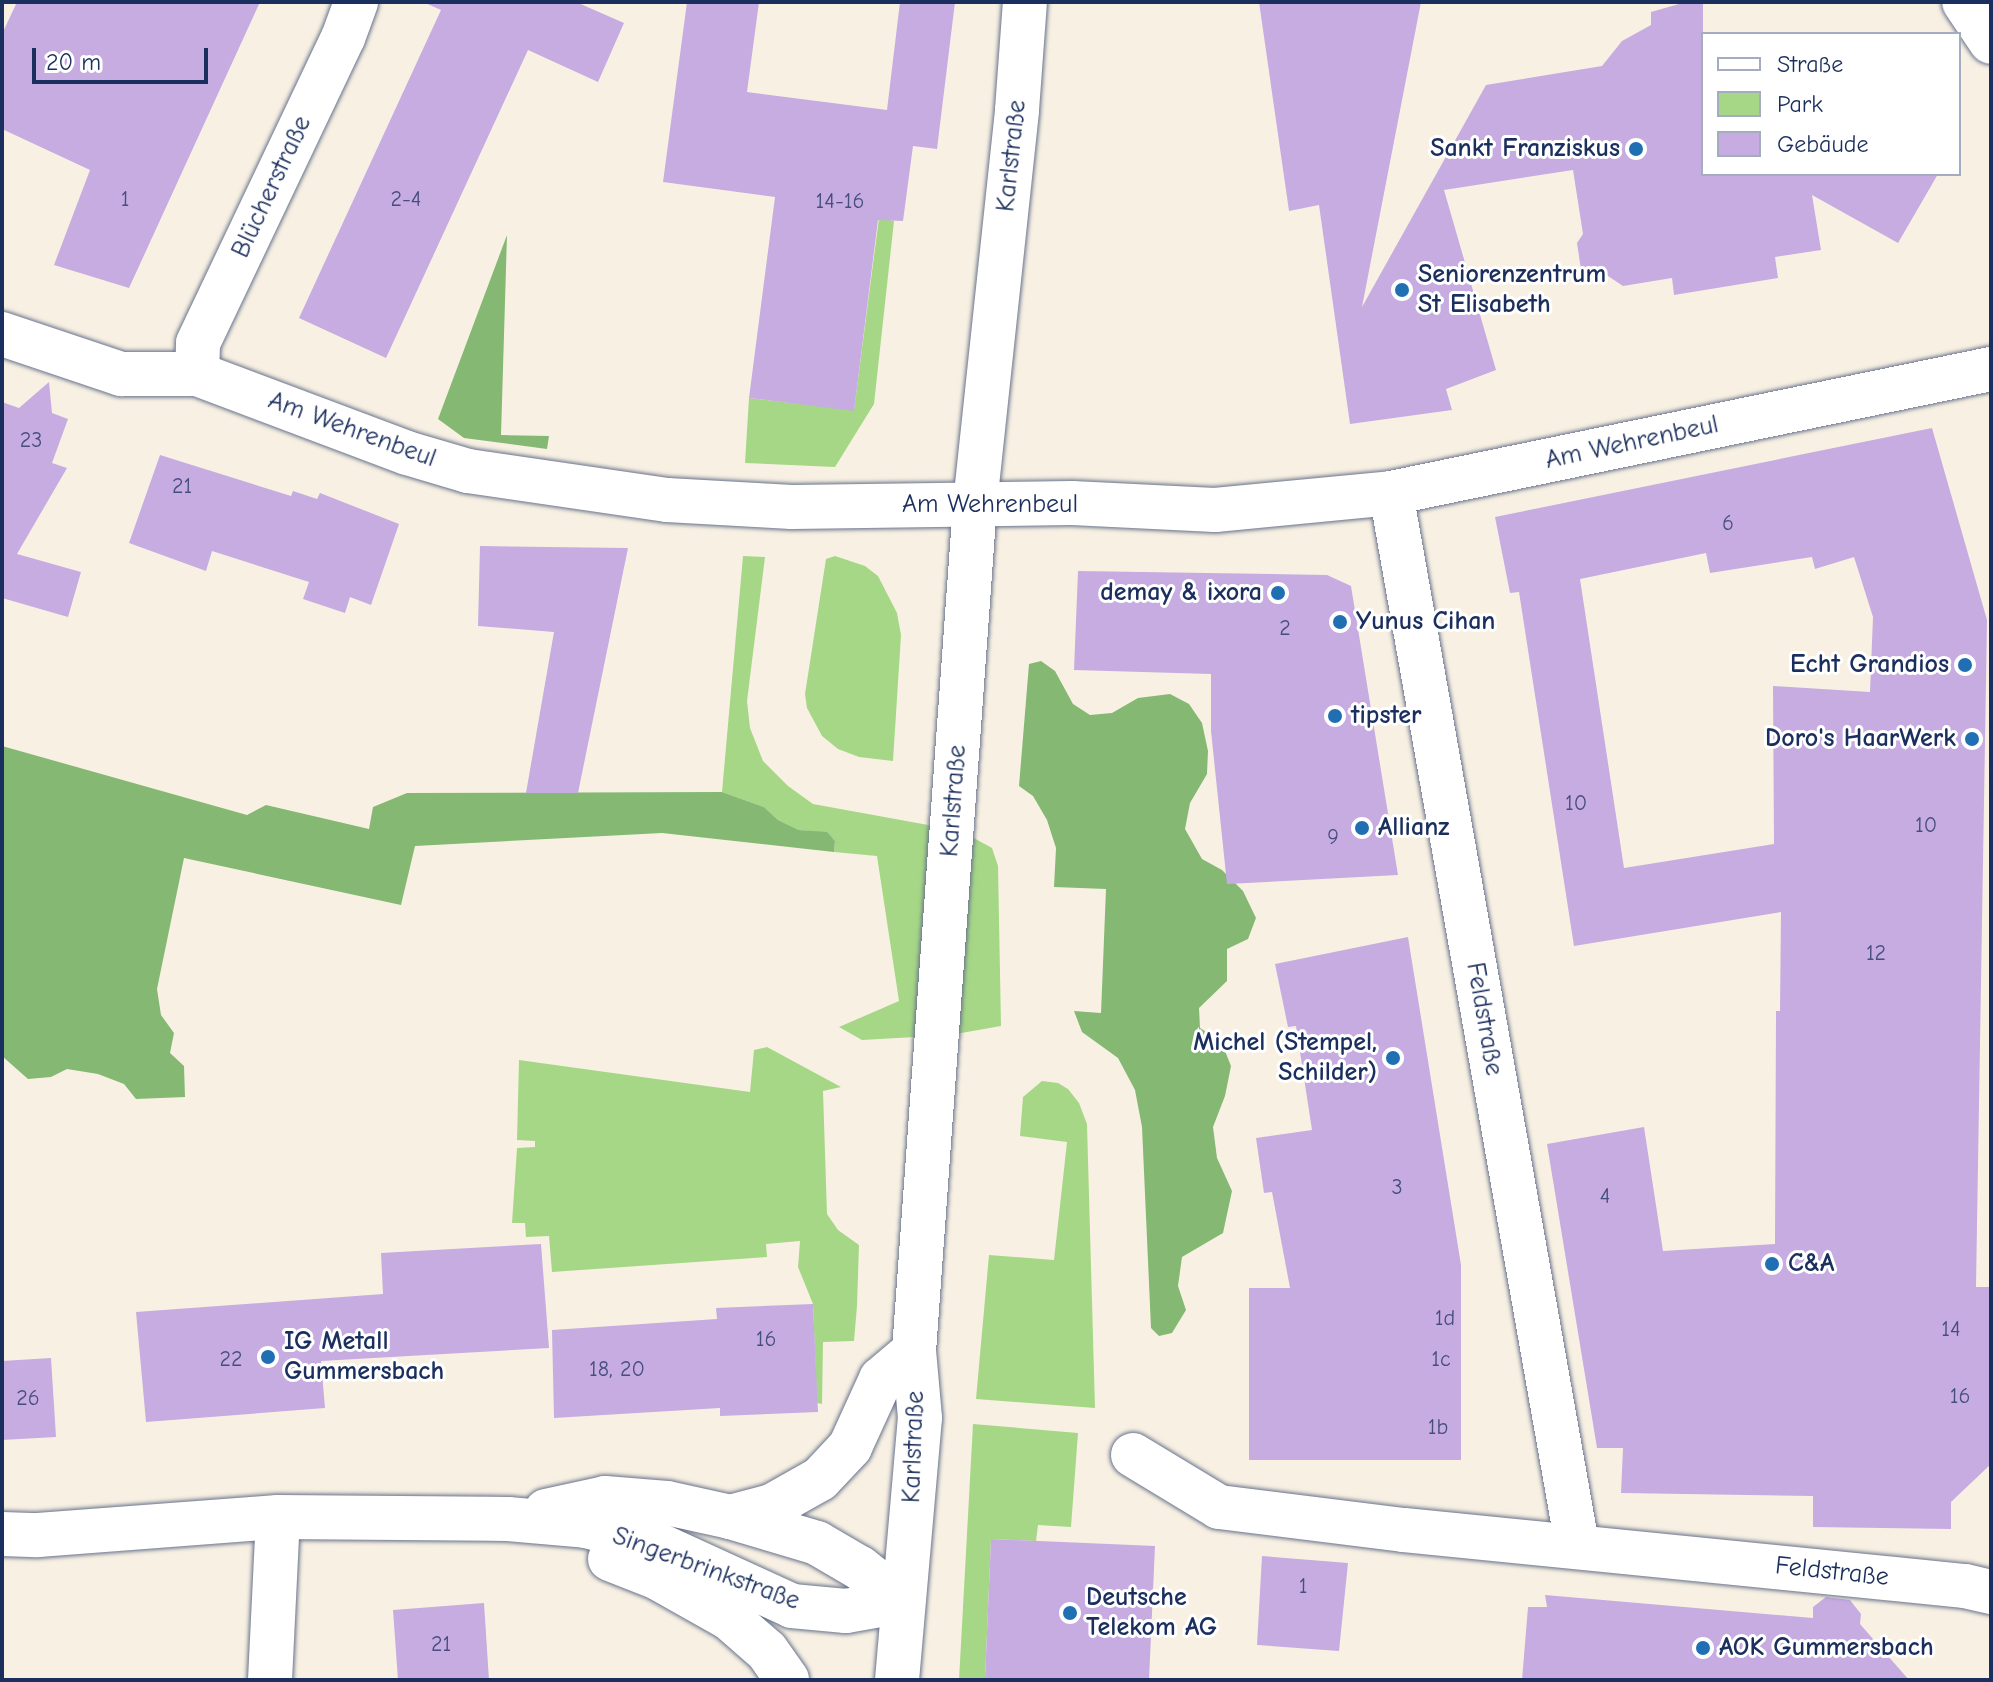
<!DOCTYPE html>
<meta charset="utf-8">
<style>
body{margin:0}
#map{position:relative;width:1993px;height:1682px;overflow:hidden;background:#f8f1e3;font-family:"Comic Neue",sans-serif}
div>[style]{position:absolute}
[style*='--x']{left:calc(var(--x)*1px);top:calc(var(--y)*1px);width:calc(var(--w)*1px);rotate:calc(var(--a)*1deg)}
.green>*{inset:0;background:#a6d786}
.forest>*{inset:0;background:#84b873}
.building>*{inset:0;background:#c6ace0}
.roads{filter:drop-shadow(0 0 2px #68738d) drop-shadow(0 0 2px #68738d)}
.minor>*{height:44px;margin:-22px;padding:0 22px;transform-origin:22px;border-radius:22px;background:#fff}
.dots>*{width:22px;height:22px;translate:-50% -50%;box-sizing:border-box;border:4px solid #fff;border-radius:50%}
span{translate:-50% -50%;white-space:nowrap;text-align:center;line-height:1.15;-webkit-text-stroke:6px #fff;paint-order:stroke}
.number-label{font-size:22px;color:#464e7e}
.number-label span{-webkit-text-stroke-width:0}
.poi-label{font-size:26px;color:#1b2f5e;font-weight:700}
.right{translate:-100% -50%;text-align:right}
.left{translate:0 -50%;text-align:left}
.street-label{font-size:26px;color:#1b2f5e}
.frame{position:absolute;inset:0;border:4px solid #1b2f5e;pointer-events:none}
.legend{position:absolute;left:1701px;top:32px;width:260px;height:144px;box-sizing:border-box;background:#fff;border:2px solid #a4acbf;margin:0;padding:10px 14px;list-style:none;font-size:24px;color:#1b2f5e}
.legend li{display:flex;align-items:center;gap:16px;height:40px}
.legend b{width:40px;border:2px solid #a4acbf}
.scale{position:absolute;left:32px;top:48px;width:176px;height:36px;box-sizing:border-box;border:4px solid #1b2f5e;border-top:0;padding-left:10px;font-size:24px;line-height:28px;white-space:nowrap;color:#1b2f5e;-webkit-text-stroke:6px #fff;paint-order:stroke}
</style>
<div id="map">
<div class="green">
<i style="clip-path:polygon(879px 218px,894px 221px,874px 404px,835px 467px,745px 463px,749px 398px,854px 410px)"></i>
<i style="clip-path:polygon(743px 556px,765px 557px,747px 701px,750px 728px,763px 761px,788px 786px,813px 804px,961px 831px,992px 848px,998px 866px,1001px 1026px,950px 1035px,862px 1040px,839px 1027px,899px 1001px,877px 856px,834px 852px,835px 841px,827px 833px,799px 830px,778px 820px,764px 807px,722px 792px)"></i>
<i style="clip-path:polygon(835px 556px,865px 566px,878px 576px,897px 613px,901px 635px,893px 761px,859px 757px,838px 749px,822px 736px,807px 708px,805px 694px,826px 559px)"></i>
<i style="clip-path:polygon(767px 1047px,841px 1087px,823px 1091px,827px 1214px,838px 1230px,859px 1245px,857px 1306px,854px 1341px,823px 1342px,822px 1404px,817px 1403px,813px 1304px,798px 1267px,800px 1241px,766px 1244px,767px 1257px,552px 1272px,549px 1236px,526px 1237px,525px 1223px,512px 1223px,517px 1148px,535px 1147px,535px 1141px,517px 1140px,519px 1060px,750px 1092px,754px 1050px)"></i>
<i style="clip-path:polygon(1042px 1081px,1058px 1083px,1068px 1089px,1079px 1103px,1087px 1124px,1095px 1408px,976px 1399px,989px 1255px,1054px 1260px,1067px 1142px,1020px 1136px,1023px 1097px)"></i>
<i style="clip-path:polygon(973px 1424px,1078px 1433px,1071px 1527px,1038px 1525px,1036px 1541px,991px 1539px,985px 1680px,959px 1680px)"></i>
</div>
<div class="forest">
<i style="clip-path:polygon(507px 235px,501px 435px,549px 436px,547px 449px,464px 438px,438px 419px)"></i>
<i style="clip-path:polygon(1041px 661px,1055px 671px,1073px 704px,1090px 715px,1112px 713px,1138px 698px,1170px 694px,1189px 704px,1202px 723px,1208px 751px,1207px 774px,1190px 803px,1185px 829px,1202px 859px,1222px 870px,1243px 891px,1256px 918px,1248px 939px,1227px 949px,1227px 981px,1199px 1008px,1200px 1028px,1221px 1041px,1231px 1066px,1225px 1096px,1213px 1127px,1217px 1158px,1232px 1191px,1223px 1233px,1182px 1257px,1178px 1286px,1186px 1310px,1172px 1333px,1159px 1336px,1151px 1328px,1142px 1127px,1135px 1090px,1118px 1058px,1082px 1032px,1074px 1011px,1101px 1013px,1106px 889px,1054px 887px,1056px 848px,1047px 820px,1033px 796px,1019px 786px,1029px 664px)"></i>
<i style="clip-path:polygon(2px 746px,247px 815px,266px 805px,369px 829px,373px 807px,407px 793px,722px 792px,764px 807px,778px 820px,799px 830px,827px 832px,835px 841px,834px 852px,662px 833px,415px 846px,401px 905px,184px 858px,157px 989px,161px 1015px,174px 1033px,170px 1053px,184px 1066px,185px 1097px,136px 1099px,124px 1084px,98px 1074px,67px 1069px,51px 1077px,28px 1079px,2px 1056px)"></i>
</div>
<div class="building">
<i style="clip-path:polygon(17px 2px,260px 2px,129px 288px,54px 265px,90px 170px,2px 129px,2px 34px)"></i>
<i style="clip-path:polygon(423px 2px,576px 2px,624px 23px,598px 82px,528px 50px,386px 358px,299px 318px,441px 10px)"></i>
<i style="clip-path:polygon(687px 2px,759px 2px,747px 92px,887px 110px,900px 2px,955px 2px,937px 149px,913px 146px,903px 221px,878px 220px,854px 411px,749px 398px,775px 197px,663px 182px)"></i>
<i style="clip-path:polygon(1259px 2px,1421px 2px,1362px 307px,1486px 85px,1602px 66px,1622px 41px,1651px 25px,1651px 12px,1686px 2px,1703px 2px,1703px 174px,1938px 174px,1898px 243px,1812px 195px,1821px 250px,1775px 257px,1778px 278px,1674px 295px,1672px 278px,1623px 286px,1602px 272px,1582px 276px,1577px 243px,1583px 234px,1573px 170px,1444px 190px,1496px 370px,1446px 389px,1452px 410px,1350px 424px,1319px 205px,1289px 211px)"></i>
<i style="clip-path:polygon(49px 382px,52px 413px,68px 419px,52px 463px,67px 468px,17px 554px,81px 572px,68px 617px,2px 598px,2px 402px,19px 408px)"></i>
<i style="clip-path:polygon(evenodd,1932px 428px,1987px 620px,1976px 1287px,1991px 1287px,1991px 1464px,1951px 1502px,1951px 1529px,1813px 1527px,1813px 1496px,1621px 1493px,1623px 1448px,1597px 1448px,1547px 1144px,1644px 1127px,1663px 1251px,1775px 1244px,1776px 1011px,1780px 1011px,1781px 912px,1574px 946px,1519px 592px,1510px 593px,1495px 517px,1932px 428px,1706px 553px,1710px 573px,1812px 557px,1815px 569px,1854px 557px,1873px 617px,1870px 692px,1773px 686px,1774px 844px,1624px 868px,1580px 579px,1706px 553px)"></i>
<i style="clip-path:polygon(160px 455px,291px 496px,293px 491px,317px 499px,320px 493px,399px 524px,371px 605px,350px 597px,345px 613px,303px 599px,309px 582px,212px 551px,206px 571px,129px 543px)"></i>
<i style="clip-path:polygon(480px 546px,628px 548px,578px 793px,526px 793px,554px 632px,478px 626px)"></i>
<i style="clip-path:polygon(1078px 571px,1327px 575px,1351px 586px,1398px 875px,1227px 884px,1211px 731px,1211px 674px,1074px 670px)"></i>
<i style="clip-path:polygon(1408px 937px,1461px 1265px,1461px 1460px,1249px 1460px,1249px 1288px,1290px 1288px,1272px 1192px,1264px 1193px,1256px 1138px,1312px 1130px,1296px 1026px,1288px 1027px,1275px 964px)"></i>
<i style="clip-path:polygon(541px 1244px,549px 1348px,321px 1361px,325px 1408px,146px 1422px,136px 1312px,383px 1294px,381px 1253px)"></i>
<i style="clip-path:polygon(813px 1304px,818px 1412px,720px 1416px,720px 1408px,554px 1418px,552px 1330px,717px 1319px,716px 1308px)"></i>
<i style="clip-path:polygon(51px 1358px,56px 1437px,2px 1440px,2px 1361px)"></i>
<i style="clip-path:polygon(991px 1539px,1155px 1546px,1149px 1680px,985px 1680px)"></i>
<i style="clip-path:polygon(1262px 1556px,1348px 1563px,1339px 1651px,1257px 1645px)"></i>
<i style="clip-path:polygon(1545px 1595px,1813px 1618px,1813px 1607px,1826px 1597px,1850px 1600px,1861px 1614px,1860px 1624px,1909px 1680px,1522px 1680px,1528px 1607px,1547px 1607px)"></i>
<i style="clip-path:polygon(484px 1603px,489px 1680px,398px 1680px,393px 1610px)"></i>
</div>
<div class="roads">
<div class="minor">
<i style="--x:1964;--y:2;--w:48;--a:56"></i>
<i style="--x:2;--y:334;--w:126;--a:18.6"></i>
<i style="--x:121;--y:374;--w:76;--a:0"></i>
<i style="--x:197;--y:374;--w:224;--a:20.6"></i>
<i style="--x:407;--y:453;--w:64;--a:16.4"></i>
<i style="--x:468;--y:471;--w:201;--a:8.3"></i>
<i style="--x:667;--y:500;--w:125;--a:3.2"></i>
<i style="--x:792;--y:507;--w:280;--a:-0.8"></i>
<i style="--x:1072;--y:503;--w:143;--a:2.8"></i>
<i style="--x:1215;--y:510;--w:177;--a:-5.5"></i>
<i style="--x:1391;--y:493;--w:613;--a:-11.68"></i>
<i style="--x:197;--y:374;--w:31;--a:-88"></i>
<i style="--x:198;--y:343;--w:338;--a:-64.6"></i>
<i style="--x:343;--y:38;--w:38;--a:-70"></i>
<i style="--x:1391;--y:493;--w:1068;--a:79.97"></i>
<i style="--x:1133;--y:1455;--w:100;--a:31.2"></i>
<i style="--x:1219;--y:1507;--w:186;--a:7.1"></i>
<i style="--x:1404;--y:1530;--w:564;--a:5.7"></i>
<i style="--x:1965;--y:1586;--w:27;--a:13"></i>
<i style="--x:546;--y:1511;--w:60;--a:-12.4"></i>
<i style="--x:605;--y:1498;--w:62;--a:4.6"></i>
<i style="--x:667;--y:1503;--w:65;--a:12.5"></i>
<i style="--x:730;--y:1517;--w:91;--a:16.6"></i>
<i style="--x:817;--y:1543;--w:50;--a:30.2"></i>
<i style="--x:860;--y:1568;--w:53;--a:38.2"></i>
<i style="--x:730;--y:1517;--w:43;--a:-14.7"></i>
<i style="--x:772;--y:1506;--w:55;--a:-29.4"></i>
<i style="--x:820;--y:1479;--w:44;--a:-46.8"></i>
<i style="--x:850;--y:1447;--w:75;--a:-65.5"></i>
<i style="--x:881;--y:1379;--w:43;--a:-40.3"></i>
<i style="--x:2;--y:1534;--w:36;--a:2"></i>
<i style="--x:38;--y:1535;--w:241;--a:-4.3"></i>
<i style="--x:278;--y:1517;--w:230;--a:0.5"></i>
<i style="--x:508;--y:1519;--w:78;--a:5.1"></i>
<i style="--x:586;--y:1526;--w:75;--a:14.6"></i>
<i style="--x:659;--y:1545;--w:146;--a:24.6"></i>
<i style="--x:792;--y:1606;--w:54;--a:5.3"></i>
<i style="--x:846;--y:1611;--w:57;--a:-10.1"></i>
<i style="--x:610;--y:1559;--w:52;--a:21.6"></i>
<i style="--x:658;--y:1578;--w:81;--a:29.4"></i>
<i style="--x:729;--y:1618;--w:50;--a:41"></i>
<i style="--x:767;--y:1651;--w:35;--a:55"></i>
<i style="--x:270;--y:1680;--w:163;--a:-87.2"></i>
<i style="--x:897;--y:1680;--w:263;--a:-85"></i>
<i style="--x:920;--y:1418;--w:67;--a:-95.1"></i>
<i style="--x:914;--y:1351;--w:849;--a:-85.88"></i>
<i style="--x:975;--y:504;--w:396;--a:-83.9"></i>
<i style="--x:1017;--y:110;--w:108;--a:-85.8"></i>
</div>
</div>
<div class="dots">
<i style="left:1636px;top:149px;background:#1f6fb2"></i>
<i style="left:1402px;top:290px;background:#1f6fb2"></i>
<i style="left:1278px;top:593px;background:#1f6fb2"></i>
<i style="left:1340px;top:622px;background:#1f6fb2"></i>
<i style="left:1965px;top:665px;background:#1f6fb2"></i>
<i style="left:1335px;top:716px;background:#1f6fb2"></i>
<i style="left:1972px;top:739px;background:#1f6fb2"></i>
<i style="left:1362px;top:828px;background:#1f6fb2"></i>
<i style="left:1393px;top:1058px;background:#1f6fb2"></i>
<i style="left:1772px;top:1264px;background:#1f6fb2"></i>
<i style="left:268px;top:1357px;background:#1f6fb2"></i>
<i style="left:1070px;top:1613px;background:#1f6fb2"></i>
<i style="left:1703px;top:1648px;background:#1f6fb2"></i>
</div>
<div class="number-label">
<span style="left:125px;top:200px">1</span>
<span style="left:406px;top:200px">2-4</span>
<span style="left:840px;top:202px">14-16</span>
<span style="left:31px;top:441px">23</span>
<span style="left:182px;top:487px">21</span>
<span style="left:1728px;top:524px">6</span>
<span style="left:1285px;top:629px">2</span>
<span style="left:1576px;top:804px">10</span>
<span style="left:1926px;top:826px">10</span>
<span style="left:1333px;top:838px">9</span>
<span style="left:1876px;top:954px">12</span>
<span style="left:1397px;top:1188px">3</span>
<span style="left:1605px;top:1197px">4</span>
<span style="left:1445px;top:1319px">1d</span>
<span style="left:1951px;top:1330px">14</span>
<span style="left:766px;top:1340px">16</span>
<span style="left:231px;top:1360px">22</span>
<span style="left:1441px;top:1360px">1c</span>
<span style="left:617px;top:1370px">18, 20</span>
<span style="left:1960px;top:1397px">16</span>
<span style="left:28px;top:1399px">26</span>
<span style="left:1438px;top:1428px">1b</span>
<span style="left:1303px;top:1587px">1</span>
<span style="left:441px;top:1645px">21</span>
</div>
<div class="poi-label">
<span class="right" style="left:1620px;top:149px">Sankt Franziskus</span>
<span class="left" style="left:1418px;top:290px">Seniorenzentrum<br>St Elisabeth</span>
<span class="right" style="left:1262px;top:593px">demay &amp; ixora</span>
<span class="left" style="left:1356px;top:622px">Yunus Cihan</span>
<span class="right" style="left:1949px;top:665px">Echt Grandios</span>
<span class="left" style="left:1351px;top:716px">tipster</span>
<span class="right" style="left:1956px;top:739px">Doro's HaarWerk</span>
<span class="left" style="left:1378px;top:828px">Allianz</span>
<span class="right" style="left:1377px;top:1058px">Michel (Stempel,<br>Schilder)</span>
<span class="left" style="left:1788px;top:1264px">C&amp;A</span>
<span class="left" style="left:284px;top:1357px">IG Metall<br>Gummersbach</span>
<span class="left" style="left:1086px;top:1613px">Deutsche<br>Telekom AG</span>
<span class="left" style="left:1719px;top:1648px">AOK Gummersbach</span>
</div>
<div class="street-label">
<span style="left:1012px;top:156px;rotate:-84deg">Karlstraße</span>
<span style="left:272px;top:187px;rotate:-65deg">Blücherstraße</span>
<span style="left:352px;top:430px;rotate:20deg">Am Wehrenbeul</span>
<span style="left:1632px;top:443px;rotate:-12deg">Am Wehrenbeul</span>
<span style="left:990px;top:505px">Am Wehrenbeul</span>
<span style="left:954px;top:801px;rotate:-86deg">Karlstraße</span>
<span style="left:1484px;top:1019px;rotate:80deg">Feldstraße</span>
<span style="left:914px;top:1447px;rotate:-88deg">Karlstraße</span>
<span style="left:706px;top:1569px;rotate:20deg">Singerbrinkstraße</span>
<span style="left:1832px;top:1572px;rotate:6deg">Feldstraße</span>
</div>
<div class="frame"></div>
<ul class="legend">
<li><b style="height:10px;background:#fff"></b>Straße</li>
<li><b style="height:22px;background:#a6d786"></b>Park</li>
<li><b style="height:22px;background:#c6ace0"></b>Gebäude</li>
</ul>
<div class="scale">20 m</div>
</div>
